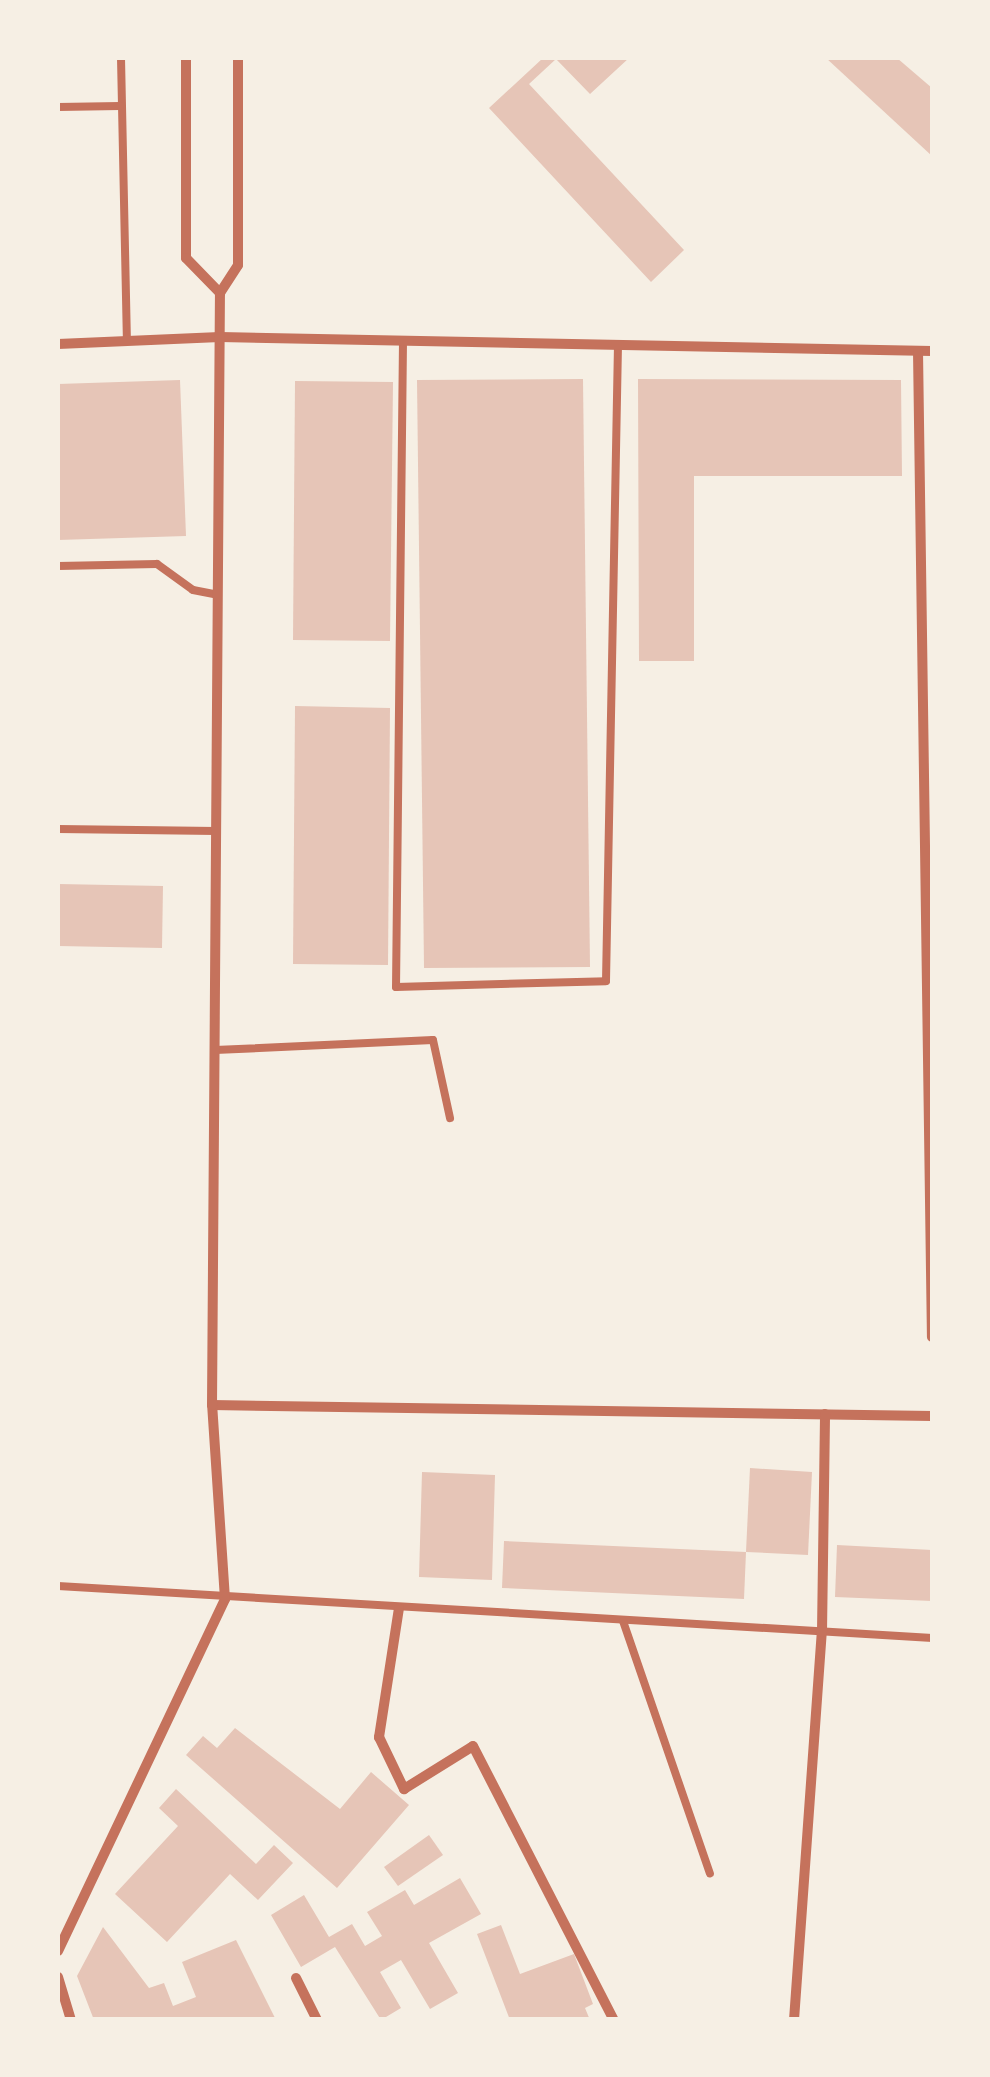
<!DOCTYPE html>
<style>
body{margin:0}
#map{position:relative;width:990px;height:2077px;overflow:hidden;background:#f6efe4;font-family:"Fira Sans Condensed",sans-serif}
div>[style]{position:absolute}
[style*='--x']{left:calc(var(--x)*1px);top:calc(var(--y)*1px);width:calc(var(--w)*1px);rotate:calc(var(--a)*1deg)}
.building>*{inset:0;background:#e6c5b7}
.service>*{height:8px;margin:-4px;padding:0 4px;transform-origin:4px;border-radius:4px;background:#c5725c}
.minor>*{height:10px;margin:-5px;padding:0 5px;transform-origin:5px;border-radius:5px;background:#c5725c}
span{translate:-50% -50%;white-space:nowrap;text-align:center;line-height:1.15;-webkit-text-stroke:10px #f6efe4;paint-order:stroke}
.frame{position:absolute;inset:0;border:60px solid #f6efe4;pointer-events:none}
</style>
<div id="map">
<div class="building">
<i style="clip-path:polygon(543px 58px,629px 58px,590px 94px,556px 59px,529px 84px,684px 250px,651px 282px,489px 108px)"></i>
<i style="clip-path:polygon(826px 58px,897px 58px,932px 88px,932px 156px)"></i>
<i style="clip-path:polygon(583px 379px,590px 967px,424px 968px,417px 380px)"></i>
<i style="clip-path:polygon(638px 379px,901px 380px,902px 476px,694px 476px,694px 661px,639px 661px)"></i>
<i style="clip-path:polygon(180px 380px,186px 536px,58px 540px,58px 384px)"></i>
<i style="clip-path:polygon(295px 381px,393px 382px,390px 641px,293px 640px)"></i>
<i style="clip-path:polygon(295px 706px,390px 708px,388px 965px,293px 964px)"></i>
<i style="clip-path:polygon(58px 884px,163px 886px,162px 948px,58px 946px)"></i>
<i style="clip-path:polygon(750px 1468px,812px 1472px,808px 1555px,746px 1552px)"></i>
<i style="clip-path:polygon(422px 1472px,495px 1475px,492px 1580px,419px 1577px)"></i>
<i style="clip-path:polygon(504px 1541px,746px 1552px,744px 1599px,502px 1588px)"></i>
<i style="clip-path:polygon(837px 1545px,932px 1550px,932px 1601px,835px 1597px)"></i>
<i style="clip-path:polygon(235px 1728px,340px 1809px,371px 1772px,409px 1805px,337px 1888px,186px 1755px,203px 1736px,217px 1748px)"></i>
<i style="clip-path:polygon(176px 1789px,256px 1864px,274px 1845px,293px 1863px,258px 1900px,230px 1874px,167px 1942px,115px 1894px,178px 1826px,159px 1808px)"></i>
<i style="clip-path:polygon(429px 1835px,443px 1855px,398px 1886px,384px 1867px)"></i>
<i style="clip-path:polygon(460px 1878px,481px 1914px,429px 1943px,458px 1993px,430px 2009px,401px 1960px,380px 1972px,401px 2008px,381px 2020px,335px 1947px,301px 1967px,271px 1915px,304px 1895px,329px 1937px,352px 1924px,365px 1946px,382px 1936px,367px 1912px,405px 1890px,414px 1905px)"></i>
<i style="clip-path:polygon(501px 1925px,520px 1974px,574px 1954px,593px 2004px,585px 2008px,590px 2020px,510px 2020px,477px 1934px)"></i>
<i style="clip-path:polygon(103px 1927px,149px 1988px,164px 1983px,173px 2006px,196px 1997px,182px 1962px,236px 1940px,276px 2020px,94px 2020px,77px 1976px)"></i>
</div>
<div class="service">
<i style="--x:121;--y:58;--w:283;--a:88.8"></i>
<i style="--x:58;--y:107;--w:62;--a:-0.9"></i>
<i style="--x:403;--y:341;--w:646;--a:90.62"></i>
<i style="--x:396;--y:987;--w:210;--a:-1.6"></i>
<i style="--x:606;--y:981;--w:635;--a:-88.92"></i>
<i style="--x:58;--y:566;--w:99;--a:-1.2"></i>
<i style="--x:157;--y:564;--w:44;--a:35.8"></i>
<i style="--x:193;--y:590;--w:25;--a:11"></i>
<i style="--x:58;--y:829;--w:158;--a:0.7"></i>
<i style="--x:215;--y:1050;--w:218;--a:-2.6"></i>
<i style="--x:433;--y:1040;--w:80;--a:77.7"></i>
<i style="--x:58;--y:1586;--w:876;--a:3.4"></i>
<i style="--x:623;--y:1621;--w:267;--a:71"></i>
</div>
<div class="minor">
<i style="--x:186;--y:58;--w:200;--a:90"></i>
<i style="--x:186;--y:258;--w:49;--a:45.8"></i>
<i style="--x:58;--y:344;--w:162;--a:-2.5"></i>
<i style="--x:220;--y:337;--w:712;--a:1.13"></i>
<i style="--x:918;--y:351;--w:986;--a:89.19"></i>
<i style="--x:212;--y:1405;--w:720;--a:0.88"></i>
<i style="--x:399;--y:1608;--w:131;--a:98.8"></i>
<i style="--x:379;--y:1737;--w:58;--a:64.3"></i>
<i style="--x:404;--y:1789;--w:81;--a:-31.9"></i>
<i style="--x:473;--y:1746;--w:308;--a:62.8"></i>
<i style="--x:58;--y:1951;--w:390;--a:-64.6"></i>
<i style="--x:225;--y:1599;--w:194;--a:-93.8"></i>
<i style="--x:212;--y:1405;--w:1112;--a:-89.59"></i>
<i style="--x:220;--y:293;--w:33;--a:-57"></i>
<i style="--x:238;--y:265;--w:207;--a:-90"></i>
<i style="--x:58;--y:1977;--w:45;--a:73.2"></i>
<i style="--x:296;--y:1978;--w:47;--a:63.4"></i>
<i style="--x:794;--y:2020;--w:389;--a:-85.9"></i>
<i style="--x:822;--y:1632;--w:218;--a:-89.2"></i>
</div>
<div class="frame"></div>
</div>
